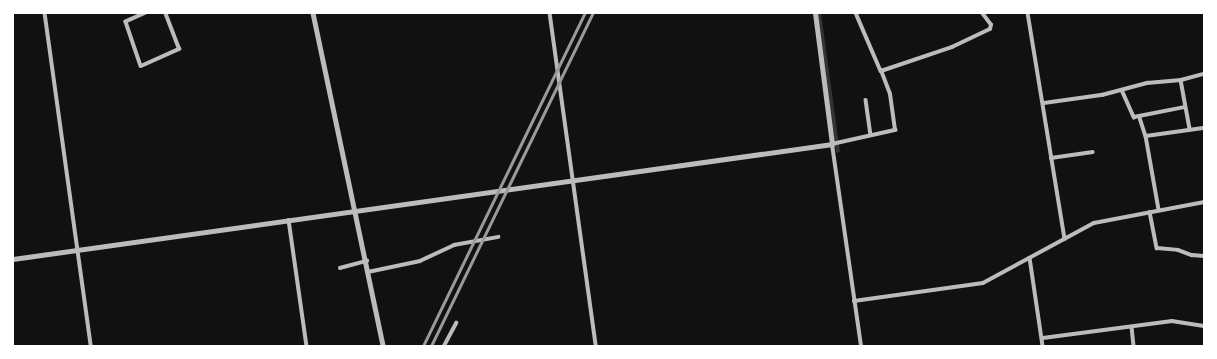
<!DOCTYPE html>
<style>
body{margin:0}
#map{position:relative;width:1217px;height:359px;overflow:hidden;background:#111;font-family:"Golos Text",sans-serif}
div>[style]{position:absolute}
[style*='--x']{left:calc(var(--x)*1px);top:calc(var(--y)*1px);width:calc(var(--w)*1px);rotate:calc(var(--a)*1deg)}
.water>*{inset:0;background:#333}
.minor>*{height:3.5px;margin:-1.75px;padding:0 1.75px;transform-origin:1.75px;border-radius:1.75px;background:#bcbcbc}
.tertiary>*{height:4.5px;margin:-2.25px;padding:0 2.25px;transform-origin:2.25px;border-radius:2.25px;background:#bcbcbc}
.rail>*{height:2.5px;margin:-1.25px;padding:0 1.25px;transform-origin:1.25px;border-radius:1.25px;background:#9a9a9a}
span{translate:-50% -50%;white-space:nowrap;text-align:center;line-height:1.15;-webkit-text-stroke:3px #fff;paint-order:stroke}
.frame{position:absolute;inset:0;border:14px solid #fff;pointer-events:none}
</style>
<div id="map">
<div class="water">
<i style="clip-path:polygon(817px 13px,821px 13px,840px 152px,836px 153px)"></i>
</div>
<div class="minor">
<i style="--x:45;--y:13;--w:336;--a:82.1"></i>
<i style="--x:146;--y:13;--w:22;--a:156"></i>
<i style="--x:126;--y:22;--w:46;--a:71.2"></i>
<i style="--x:141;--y:66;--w:42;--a:-24.1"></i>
<i style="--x:179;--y:49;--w:39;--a:-111"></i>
<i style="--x:550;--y:13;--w:336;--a:82.1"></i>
<i style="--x:856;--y:13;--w:63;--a:66.7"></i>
<i style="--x:881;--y:71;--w:75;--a:-18.7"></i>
<i style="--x:952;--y:47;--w:42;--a:-25.3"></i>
<i style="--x:990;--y:29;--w:4;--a:-76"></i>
<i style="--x:991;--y:25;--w:15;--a:-127"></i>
<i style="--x:1028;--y:13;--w:229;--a:80.7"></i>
<i style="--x:1181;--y:80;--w:50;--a:79.6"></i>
<i style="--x:1122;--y:90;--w:30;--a:66"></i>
<i style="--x:1134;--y:117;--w:52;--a:-11.1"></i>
<i style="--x:866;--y:100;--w:35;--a:82"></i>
<i style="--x:1044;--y:103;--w:59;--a:-7.9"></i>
<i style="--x:1102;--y:95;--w:47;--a:-14.9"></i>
<i style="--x:1147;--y:83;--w:34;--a:-5"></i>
<i style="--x:1181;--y:80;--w:24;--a:-15"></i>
<i style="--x:1140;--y:118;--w:19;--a:72"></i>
<i style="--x:1146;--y:136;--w:75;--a:80"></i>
<i style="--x:1146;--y:136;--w:59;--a:-7.9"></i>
<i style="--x:1051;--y:158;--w:42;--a:-8.1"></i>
<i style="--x:1150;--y:212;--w:37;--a:79"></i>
<i style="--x:1157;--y:248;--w:21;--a:5"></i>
<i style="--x:1178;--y:250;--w:15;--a:20"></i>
<i style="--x:1192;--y:255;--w:12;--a:5"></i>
<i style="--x:289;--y:220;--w:127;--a:81.9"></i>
<i style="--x:1030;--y:258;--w:89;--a:81.6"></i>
<i style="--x:340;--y:268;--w:28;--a:-15"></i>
<i style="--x:368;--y:272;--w:53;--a:-11.9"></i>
<i style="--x:420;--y:261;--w:38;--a:-25"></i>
<i style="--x:454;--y:245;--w:45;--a:-10.3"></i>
<i style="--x:854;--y:301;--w:130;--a:-7.9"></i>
<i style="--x:983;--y:283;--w:126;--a:-28.4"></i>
<i style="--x:1094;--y:223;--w:112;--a:-10.8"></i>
<i style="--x:1132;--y:327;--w:19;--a:84"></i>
<i style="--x:1043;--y:338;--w:130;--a:-7.5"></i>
<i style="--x:1172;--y:321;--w:32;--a:9"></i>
<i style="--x:444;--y:346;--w:26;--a:-62"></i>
<i style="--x:861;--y:346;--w:204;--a:-98.2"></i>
<i style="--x:832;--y:144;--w:65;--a:-12.5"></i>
<i style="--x:895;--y:130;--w:36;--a:-98"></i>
<i style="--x:890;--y:94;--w:25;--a:-111"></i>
</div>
<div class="tertiary">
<i style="--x:313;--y:13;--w:340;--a:78.1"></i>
<i style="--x:13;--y:259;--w:827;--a:-7.99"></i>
<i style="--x:832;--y:144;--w:132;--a:-97.4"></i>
</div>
<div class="rail">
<i style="--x:423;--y:346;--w:370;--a:-64.1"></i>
<i style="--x:431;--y:346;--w:370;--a:-64.1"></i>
</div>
<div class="frame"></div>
</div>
